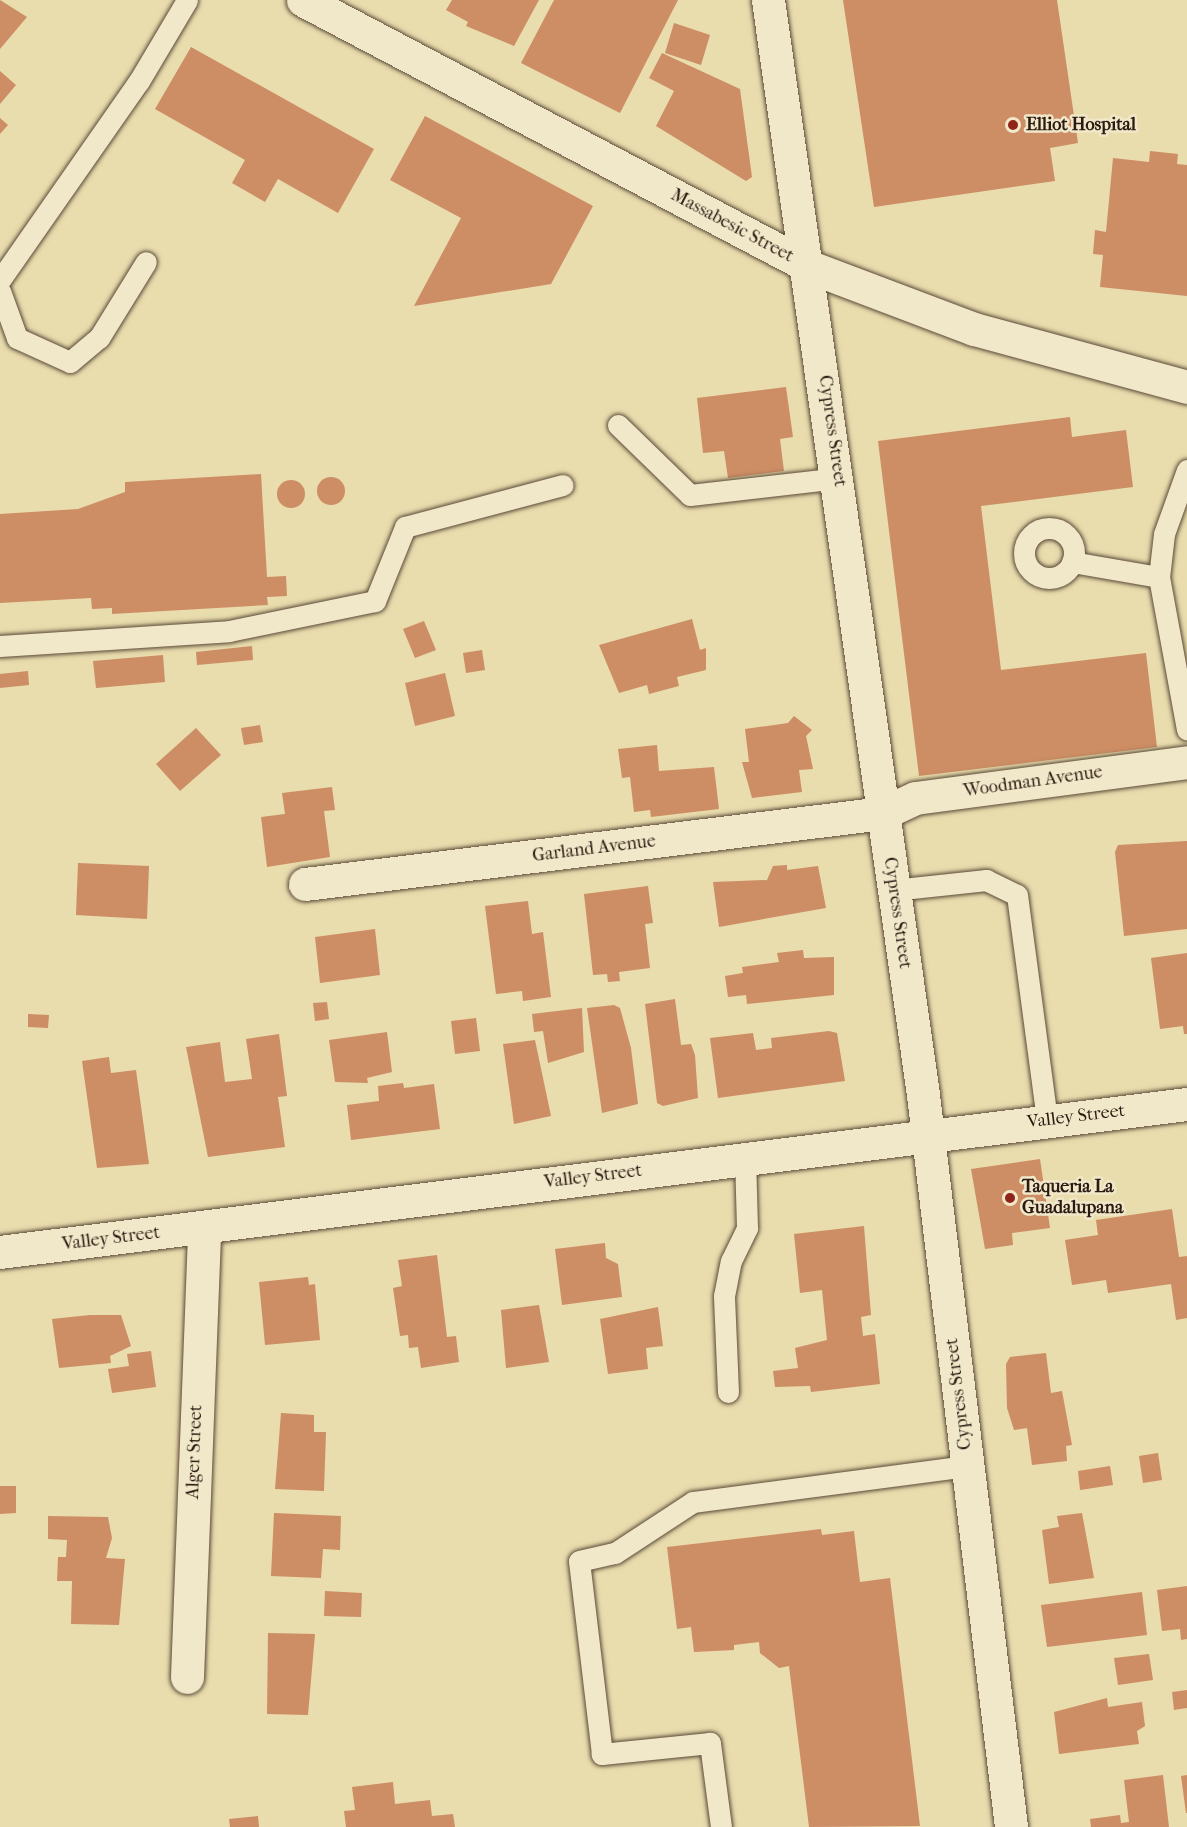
<!DOCTYPE html>
<style>
body{margin:0}
#map{position:relative;width:1187px;height:1827px;overflow:hidden;background:#e9dcad;font-family:"IM FELL French Canon",serif}
div>[style]{position:absolute}
[style*='--x']{left:calc(var(--x)*1px);top:calc(var(--y)*1px);width:calc(var(--w)*1px);rotate:calc(var(--a)*1deg)}
.building>*{inset:0;background:#cd8d65}
.round{border-radius:50%}
.roads{filter:drop-shadow(0 0 2px #5a4a38) drop-shadow(0 0 2px #5a4a38)}
.lane>*{height:21px;margin:-10.5px;padding:0 10.5px;transform-origin:10.5px;border-radius:10.5px;background:#f1e8ca}
.lane>.ring{margin:-10.5px;padding:0;box-sizing:content-box;background:none;border:21px solid #f1e8ca;border-radius:50%}
.street>*{height:33px;margin:-16.5px;padding:0 16.5px;transform-origin:16.5px;border-radius:16.5px;background:#f1e8ca}
.secondary>*{height:33px;margin:-16.5px;padding:0 16.5px;transform-origin:16.5px;border-radius:16.5px;background:#f1e8ca}
.dots>*{width:16px;height:16px;translate:-50% -50%;box-sizing:border-box;border:3px solid #f1e8ca;border-radius:50%}
span{translate:-50% -50%;white-space:nowrap;text-align:center;line-height:1.15;-webkit-text-stroke:5px #f1e8ca;paint-order:stroke}
.poi-label{font-size:18px;color:#2b1a11;font-weight:700}
.left{translate:0 -50%;text-align:left}
.street-label{font-size:18px;color:#2b1a11}
</style>
<div id="map">
<div class="building">
<i style="clip-path:polygon(0 0,27px 17px,0 49px)"></i>
<i style="clip-path:polygon(452px 0,539px 0,514px 46px,466px 26px,468px 22px,446px 10px)"></i>
<i style="clip-path:polygon(554px 0,678px 0,620px 113px,521px 63px)"></i>
<i style="clip-path:polygon(843px 0,1057px 0,1078px 143px,1050px 148px,1055px 181px,874px 207px)"></i>
<i style="clip-path:polygon(674px 23px,710px 35px,701px 65px,665px 53px)"></i>
<i style="clip-path:polygon(191px 47px,374px 149px,338px 213px,278px 179px,265px 202px,232px 183px,245px 160px,155px 109px)"></i>
<i style="clip-path:polygon(662px 53px,740px 89px,752px 177px,746px 181px,656px 126px,674px 91px,649px 78px)"></i>
<i style="clip-path:polygon(0 71px,16px 85px,0 104px)"></i>
<i style="clip-path:polygon(425px 116px,593px 206px,551px 284px,414px 306px,461px 218px,390px 180px)"></i>
<i style="clip-path:polygon(0 118px,8px 125px,0 134px)"></i>
<i style="clip-path:polygon(1150px 151px,1178px 154px,1177px 164px,1187px 165px,1187px 296px,1100px 287px,1103px 255px,1093px 254px,1095px 230px,1106px 232px,1113px 158px,1149px 162px)"></i>
<i style="clip-path:polygon(786px 387px,793px 437px,780px 439px,784px 471px,728px 478px,724px 451px,703px 453px,697px 398px)"></i>
<i style="clip-path:polygon(1070px 417px,1072px 437px,1126px 430px,1133px 487px,981px 506px,1001px 670px,1146px 653px,1157px 747px,919px 776px,878px 441px)"></i>
<i style="clip-path:polygon(261px 474px,267px 577px,286px 576px,287px 596px,267px 597px,268px 605px,112px 614px,112px 608px,92px 609px,91px 598px,0 603px,0 514px,78px 509px,125px 492px,125px 482px)"></i>
<i class="round" style="left:317px;top:477px;width:28px;height:28px"></i>
<i class="round" style="left:277px;top:480px;width:28px;height:28px"></i>
<i style="clip-path:polygon(692px 619px,700px 650px,706px 648px,706px 670px,677px 677px,679px 686px,649px 694px,647px 685px,619px 693px,599px 645px)"></i>
<i style="clip-path:polygon(424px 621px,436px 650px,415px 658px,403px 629px)"></i>
<i style="clip-path:polygon(252px 646px,253px 660px,197px 665px,196px 652px)"></i>
<i style="clip-path:polygon(482px 650px,485px 670px,466px 673px,463px 653px)"></i>
<i style="clip-path:polygon(163px 655px,165px 682px,96px 688px,93px 661px)"></i>
<i style="clip-path:polygon(28px 671px,29px 685px,0 688px,0 674px)"></i>
<i style="clip-path:polygon(445px 673px,455px 716px,415px 726px,405px 683px)"></i>
<i style="clip-path:polygon(794px 716px,812px 730px,806px 736px,813px 769px,799px 770px,802px 792px,752px 798px,742px 762px,749px 762px,745px 729px,788px 723px)"></i>
<i style="clip-path:polygon(260px 725px,263px 742px,244px 745px,241px 728px)"></i>
<i style="clip-path:polygon(196px 728px,221px 755px,180px 791px,156px 764px)"></i>
<i style="clip-path:polygon(657px 745px,659px 771px,714px 767px,719px 809px,651px 817px,650px 810px,634px 812px,630px 777px,622px 778px,618px 749px)"></i>
<i style="clip-path:polygon(332px 787px,335px 810px,324px 811px,330px 857px,267px 867px,261px 817px,285px 814px,282px 793px)"></i>
<i style="clip-path:polygon(1187px 841px,1187px 929px,1124px 936px,1115px 852px,1118px 845px)"></i>
<i style="clip-path:polygon(78px 863px,149px 866px,147px 919px,76px 915px)"></i>
<i style="clip-path:polygon(787px 865px,787px 870px,818px 866px,826px 908px,719px 927px,713px 882px,767px 880px,773px 866px)"></i>
<i style="clip-path:polygon(648px 886px,653px 923px,645px 924px,650px 968px,619px 972px,620px 981px,608px 982px,607px 974px,593px 975px,584px 894px)"></i>
<i style="clip-path:polygon(528px 901px,532px 934px,543px 932px,551px 997px,523px 1001px,522px 991px,496px 994px,485px 906px)"></i>
<i style="clip-path:polygon(375px 929px,380px 975px,320px 983px,315px 937px)"></i>
<i style="clip-path:polygon(803px 950px,804px 958px,834px 957px,834px 995px,747px 1004px,746px 995px,728px 997px,725px 976px,743px 973px,742px 967px,779px 962px,777px 953px)"></i>
<i style="clip-path:polygon(1187px 953px,1187px 1034px,1184px 1034px,1183px 1026px,1160px 1029px,1151px 958px)"></i>
<i style="clip-path:polygon(675px 999px,681px 1045px,691px 1044px,695px 1055px,698px 1098px,663px 1106px,657px 1103px,645px 1004px)"></i>
<i style="clip-path:polygon(327px 1002px,329px 1019px,315px 1021px,313px 1003px)"></i>
<i style="clip-path:polygon(614px 1005px,620px 1008px,631px 1048px,638px 1104px,602px 1113px,587px 1008px)"></i>
<i style="clip-path:polygon(582px 1008px,584px 1052px,548px 1063px,543px 1031px,534px 1032px,532px 1014px)"></i>
<i style="clip-path:polygon(28px 1014px,49px 1015px,48px 1028px,28px 1027px)"></i>
<i style="clip-path:polygon(476px 1018px,480px 1051px,455px 1054px,451px 1021px)"></i>
<i style="clip-path:polygon(829px 1031px,837px 1033px,845px 1081px,718px 1098px,710px 1038px,753px 1033px,756px 1050px,772px 1048px,771px 1038px)"></i>
<i style="clip-path:polygon(387px 1032px,392px 1072px,367px 1078px,368px 1083px,335px 1082px,329px 1040px)"></i>
<i style="clip-path:polygon(279px 1034px,287px 1096px,278px 1097px,285px 1147px,208px 1157px,186px 1047px,220px 1042px,225px 1082px,252px 1079px,246px 1039px)"></i>
<i style="clip-path:polygon(535px 1040px,551px 1116px,514px 1124px,503px 1044px)"></i>
<i style="clip-path:polygon(109px 1057px,111px 1073px,136px 1070px,149px 1164px,97px 1168px,82px 1061px)"></i>
<i style="clip-path:polygon(403px 1083px,404px 1088px,434px 1084px,440px 1129px,351px 1140px,347px 1105px,379px 1101px,378px 1086px)"></i>
<i style="clip-path:polygon(1040px 1159px,1050px 1228px,1012px 1233px,1013px 1245px,985px 1249px,971px 1169px)"></i>
<i style="clip-path:polygon(1172px 1209px,1179px 1257px,1187px 1256px,1187px 1318px,1176px 1320px,1171px 1284px,1108px 1293px,1106px 1280px,1072px 1285px,1065px 1240px,1098px 1235px,1096px 1220px)"></i>
<i style="clip-path:polygon(864px 1226px,871px 1315px,861px 1317px,863px 1336px,875px 1334px,880px 1384px,811px 1392px,810px 1386px,775px 1387px,773px 1371px,798px 1368px,795px 1348px,827px 1340px,822px 1290px,800px 1293px,794px 1234px)"></i>
<i style="clip-path:polygon(605px 1243px,606px 1258px,618px 1264px,622px 1297px,562px 1305px,555px 1249px)"></i>
<i style="clip-path:polygon(437px 1255px,447px 1337px,456px 1336px,459px 1362px,421px 1368px,418px 1347px,409px 1348px,408px 1335px,400px 1336px,393px 1288px,402px 1286px,398px 1260px)"></i>
<i style="clip-path:polygon(308px 1277px,309px 1285px,315px 1284px,320px 1340px,265px 1345px,259px 1282px)"></i>
<i style="clip-path:polygon(539px 1305px,549px 1362px,506px 1368px,501px 1310px)"></i>
<i style="clip-path:polygon(658px 1307px,663px 1346px,646px 1348px,648px 1369px,608px 1374px,600px 1319px)"></i>
<i style="clip-path:polygon(90px 1315px,121px 1315px,131px 1346px,110px 1356px,111px 1363px,59px 1368px,52px 1319px)"></i>
<i style="clip-path:polygon(151px 1351px,156px 1387px,112px 1393px,108px 1369px,129px 1366px,127px 1354px)"></i>
<i style="clip-path:polygon(1046px 1353px,1051px 1393px,1062px 1391px,1072px 1445px,1066px 1446px,1067px 1461px,1032px 1465px,1027px 1428px,1014px 1430px,1007px 1408px,1006px 1364px,1010px 1357px)"></i>
<i style="clip-path:polygon(281px 1413px,314px 1415px,314px 1432px,326px 1432px,324px 1491px,275px 1489px)"></i>
<i style="clip-path:polygon(1158px 1453px,1162px 1480px,1143px 1483px,1139px 1456px)"></i>
<i style="clip-path:polygon(1110px 1466px,1113px 1485px,1080px 1490px,1078px 1471px)"></i>
<i style="clip-path:polygon(0 1486px,16px 1486px,16px 1513px,0 1514px)"></i>
<i style="clip-path:polygon(274px 1513px,341px 1516px,340px 1550px,323px 1549px,321px 1578px,271px 1576px)"></i>
<i style="clip-path:polygon(1082px 1513px,1094px 1578px,1049px 1584px,1042px 1530px,1059px 1527px,1057px 1516px)"></i>
<i style="clip-path:polygon(48px 1516px,108px 1517px,112px 1538px,106px 1558px,125px 1559px,119px 1625px,71px 1624px,72px 1581px,57px 1581px,58px 1557px,66px 1557px,67px 1540px,48px 1539px)"></i>
<i style="clip-path:polygon(821px 1529px,822px 1535px,854px 1531px,860px 1582px,890px 1578px,920px 1826px,809px 1827px,789px 1666px,779px 1668px,760px 1653px,759px 1642px,734px 1645px,734px 1650px,694px 1652px,691px 1627px,677px 1629px,667px 1547px)"></i>
<i style="clip-path:polygon(1187px 1586px,1187px 1639px,1181px 1640px,1180px 1629px,1162px 1631px,1157px 1590px)"></i>
<i style="clip-path:polygon(325px 1591px,362px 1593px,361px 1617px,324px 1616px)"></i>
<i style="clip-path:polygon(1142px 1592px,1147px 1635px,1047px 1647px,1041px 1605px)"></i>
<i style="clip-path:polygon(268px 1633px,315px 1634px,308px 1715px,267px 1714px)"></i>
<i style="clip-path:polygon(1149px 1654px,1153px 1680px,1118px 1685px,1114px 1658px)"></i>
<i style="clip-path:polygon(1187px 1690px,1187px 1708px,1174px 1710px,1172px 1692px)"></i>
<i style="clip-path:polygon(1107px 1698px,1108px 1707px,1142px 1702px,1145px 1726px,1137px 1731px,1139px 1744px,1059px 1754px,1054px 1712px)"></i>
<i style="clip-path:polygon(1163px 1775px,1169px 1827px,1091px 1827px,1090px 1819px,1120px 1815px,1121px 1823px,1129px 1822px,1124px 1780px)"></i>
<i style="clip-path:polygon(1187px 1775px,1187px 1813px,1186px 1813px,1181px 1776px)"></i>
<i style="clip-path:polygon(393px 1782px,395px 1804px,430px 1800px,432px 1816px,453px 1814px,455px 1827px,346px 1827px,344px 1811px,355px 1810px,352px 1787px)"></i>
<i style="clip-path:polygon(258px 1816px,259px 1827px,230px 1827px,229px 1819px)"></i>
</div>
<div class="roads">
<div class="lane">
<i style="--x:0;--y:280;--w:243;--a:-55.1"></i>
<i style="--x:139;--y:81;--w:94;--a:-59.3"></i>
<i style="--x:0;--y:291;--w:50;--a:70.1"></i>
<i style="--x:17;--y:338;--w:58;--a:24.4"></i>
<i style="--x:70;--y:362;--w:38;--a:-40"></i>
<i style="--x:99;--y:338;--w:89;--a:-58.3"></i>
<i style="--x:618;--y:425;--w:100;--a:44.2"></i>
<i style="--x:690;--y:495;--w:151;--a:-6.5"></i>
<i style="--x:1187;--y:470;--w:68;--a:109.8"></i>
<i style="--x:1164;--y:534;--w:43;--a:96.6"></i>
<i style="--x:1159;--y:577;--w:155;--a:79.6"></i>
<i class="ring" style="left:1024px;top:528px;width:29px;height:29px"></i>
<i style="--x:1072;--y:562;--w:88;--a:9.8"></i>
<i style="--x:0;--y:646;--w:229;--a:-3.7"></i>
<i style="--x:229;--y:631;--w:149;--a:-11.6"></i>
<i style="--x:375;--y:601;--w:80;--a:-67.9"></i>
<i style="--x:405;--y:527;--w:163;--a:-14.9"></i>
<i style="--x:893;--y:890;--w:94;--a:-6.1"></i>
<i style="--x:986;--y:880;--w:34;--a:26"></i>
<i style="--x:1017;--y:895;--w:227;--a:82.4"></i>
<i style="--x:728;--y:1392;--w:96;--a:-92.4"></i>
<i style="--x:724;--y:1296;--w:36;--a:-79"></i>
<i style="--x:731;--y:1261;--w:37;--a:-64"></i>
<i style="--x:747;--y:1228;--w:70;--a:-91.6"></i>
<i style="--x:721;--y:1827;--w:85;--a:-97.5"></i>
<i style="--x:710;--y:1743;--w:109;--a:174.2"></i>
<i style="--x:602;--y:1754;--w:194;--a:-96.8"></i>
<i style="--x:579;--y:1561;--w:37;--a:-13"></i>
<i style="--x:615;--y:1553;--w:93;--a:-33.2"></i>
<i style="--x:693;--y:1502;--w:277;--a:-7.5"></i>
</div>
<div class="street">
<i style="--x:303;--y:0;--w:573;--a:27.77"></i>
<i style="--x:810;--y:267;--w:175;--a:20.7"></i>
<i style="--x:974;--y:329;--w:221;--a:15.2"></i>
<i style="--x:768;--y:0;--w:1106;--a:81.94"></i>
<i style="--x:923;--y:1095;--w:737;--a:83.14"></i>
<i style="--x:305;--y:884;--w:582;--a:-7"></i>
<i style="--x:883;--y:813;--w:35;--a:-25"></i>
<i style="--x:915;--y:798;--w:274;--a:-7.5"></i>
<i style="--x:187;--y:1677;--w:449;--a:-87.8"></i>
</div>
<div class="secondary">
<i style="--x:0;--y:1252;--w:1196;--a:-7.11"></i>
</div>
</div>
<div class="dots">
<i style="left:1013px;top:125px;background:#8f2418"></i>
<i style="left:1010px;top:1198px;background:#8f2418"></i>
</div>
<div class="poi-label">
<span class="left" style="left:1026px;top:125px">Elliot Hospital</span>
<span class="left" style="left:1022px;top:1198px">Taqueria La<br>Guadalupana</span>
</div>
<div class="street-label">
<span style="left:732px;top:226px;rotate:28deg">Massabesic Street</span>
<span style="left:832px;top:431px;rotate:82deg">Cypress Street</span>
<span style="left:1033px;top:782px;rotate:-8deg">Woodman Avenue</span>
<span style="left:594px;top:849px;rotate:-7deg">Garland Avenue</span>
<span style="left:897px;top:913px;rotate:82deg">Cypress Street</span>
<span style="left:1076px;top:1117px;rotate:-7deg">Valley Street</span>
<span style="left:593px;top:1177px;rotate:-7deg">Valley Street</span>
<span style="left:111px;top:1239px;rotate:-7deg">Valley Street</span>
<span style="left:959px;top:1394px;rotate:-97deg">Cypress Street</span>
<span style="left:195px;top:1452px;rotate:-88deg">Alger Street</span>
</div>
</div>
